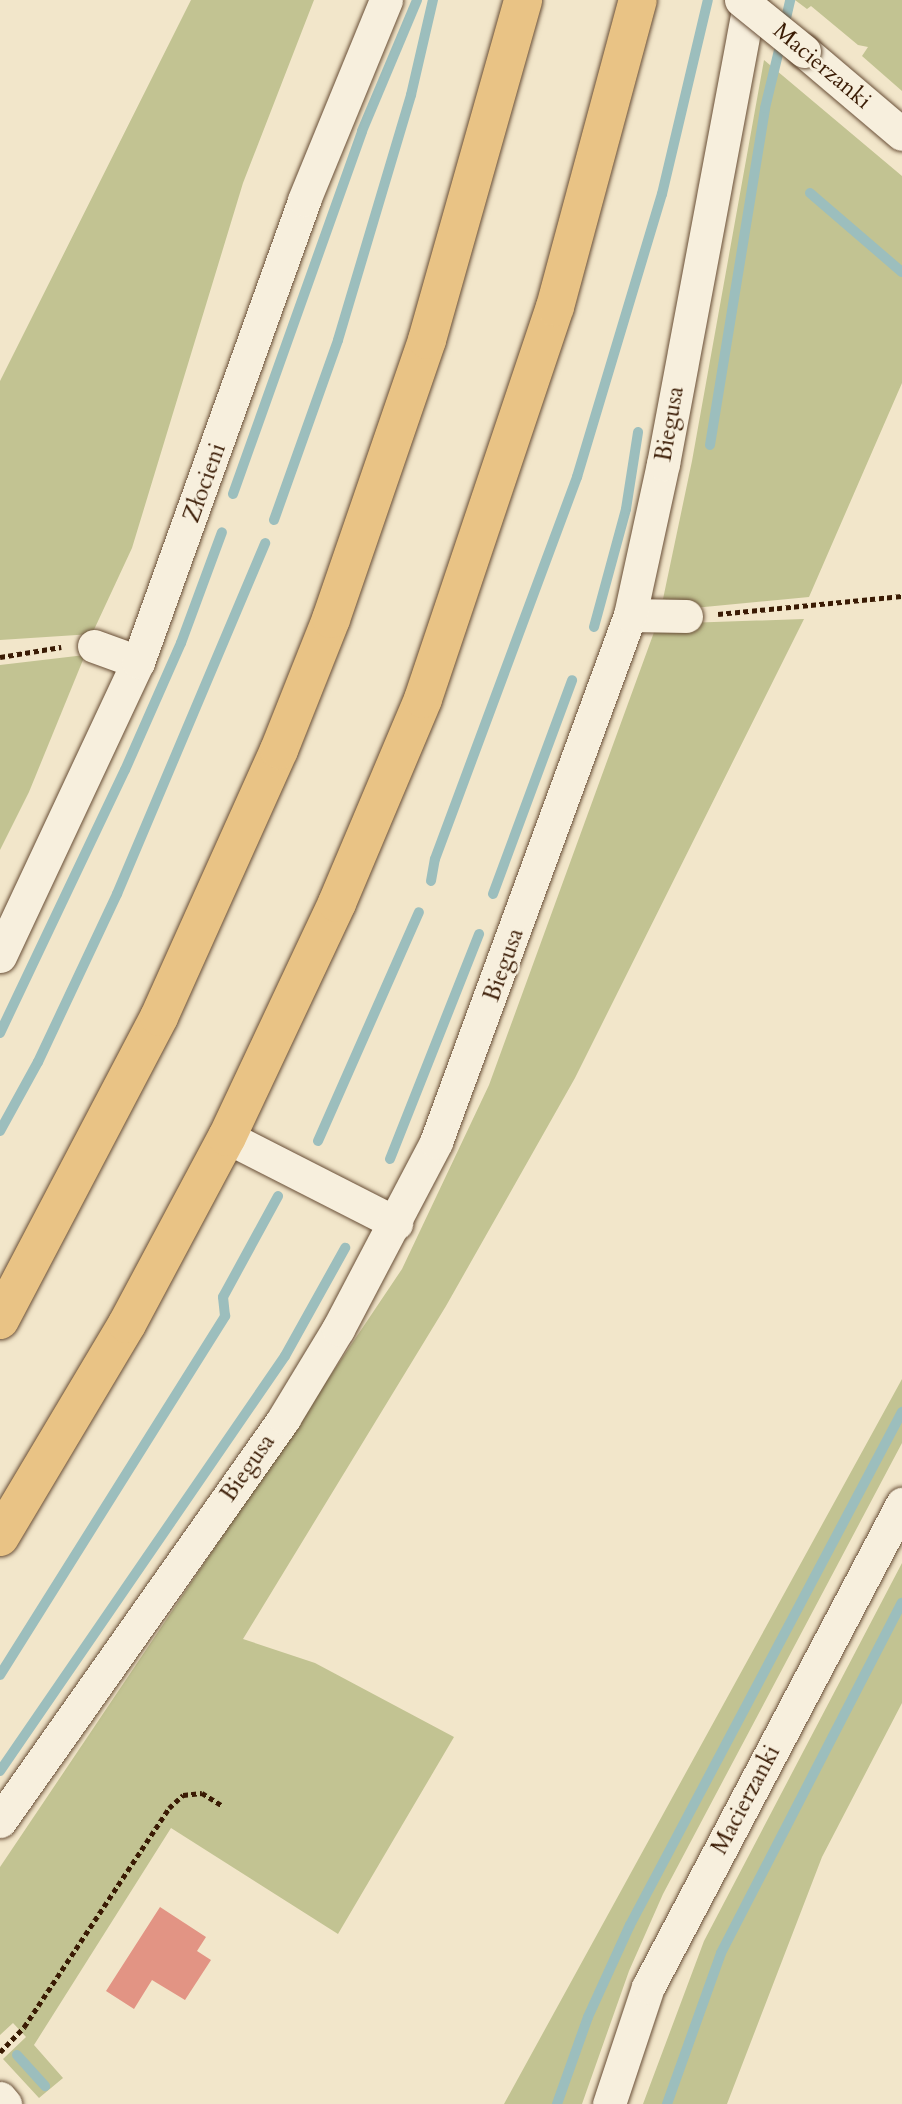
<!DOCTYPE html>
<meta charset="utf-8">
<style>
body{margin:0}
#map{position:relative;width:902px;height:2104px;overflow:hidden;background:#f2e6ca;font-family:Cardo,serif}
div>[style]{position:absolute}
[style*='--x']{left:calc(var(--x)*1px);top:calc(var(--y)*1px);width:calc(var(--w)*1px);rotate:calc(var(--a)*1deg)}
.green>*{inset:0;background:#c2c392}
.stream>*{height:10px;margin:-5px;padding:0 5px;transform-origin:5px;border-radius:5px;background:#9cbebd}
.building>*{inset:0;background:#e29484}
.path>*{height:4.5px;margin-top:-2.25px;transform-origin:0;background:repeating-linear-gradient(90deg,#3a1b04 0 5px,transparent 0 8.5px)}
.roads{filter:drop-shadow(0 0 2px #684e36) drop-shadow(0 0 2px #684e36)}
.minor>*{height:33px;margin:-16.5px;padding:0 16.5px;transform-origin:16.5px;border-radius:16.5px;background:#f7efdd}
.highway>*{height:38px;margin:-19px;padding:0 19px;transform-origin:19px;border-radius:19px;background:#e9c385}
.bridges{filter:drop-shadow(0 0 2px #684e36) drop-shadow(0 0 2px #684e36)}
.minor-bridge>*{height:33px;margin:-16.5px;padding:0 16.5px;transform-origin:16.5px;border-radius:16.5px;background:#f7efdd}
span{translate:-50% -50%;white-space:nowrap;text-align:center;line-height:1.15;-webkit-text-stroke:5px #f7efdd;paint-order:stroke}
.street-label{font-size:23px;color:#3a1b04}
</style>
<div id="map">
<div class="green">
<i style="clip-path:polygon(191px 0,314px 0,243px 183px,132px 548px,92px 634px,0 640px,0 381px)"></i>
<i style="clip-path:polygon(795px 0,902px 0,902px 91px,862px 56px,868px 47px,858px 45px,811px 6px,807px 9px)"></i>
<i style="clip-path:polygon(764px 60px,902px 176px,902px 383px,809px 597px,694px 608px,663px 599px,692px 461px)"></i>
<i style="clip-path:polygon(804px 619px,575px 1078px,446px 1306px,243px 1639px,315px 1663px,454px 1737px,338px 1934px,171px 1828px,34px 2045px,63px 2078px,39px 2098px,3px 2059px,26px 2037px,13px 2023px,0 2035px,0 1867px,402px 1269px,489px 1085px,657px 624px)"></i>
<i style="clip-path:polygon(85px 655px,29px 792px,0 850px,0 665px)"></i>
<i style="clip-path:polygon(902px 1379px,902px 1443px,663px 1894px,629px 1971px,582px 2104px,504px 2104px)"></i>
<i style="clip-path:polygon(902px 1563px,902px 1703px,822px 1857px,727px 2104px,643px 2104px,704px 1941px)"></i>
</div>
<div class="stream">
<i style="--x:784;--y:27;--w:28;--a:-77"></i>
<i style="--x:810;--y:193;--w:121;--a:40.7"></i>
<i style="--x:710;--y:445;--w:341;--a:-80.7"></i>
<i style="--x:765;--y:108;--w:68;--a:-76.4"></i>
<i style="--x:233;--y:494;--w:385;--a:-70.4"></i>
<i style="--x:362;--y:131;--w:142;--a:-67.2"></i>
<i style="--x:274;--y:520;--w:191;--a:-70.4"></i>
<i style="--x:338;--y:340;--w:256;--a:-73.4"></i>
<i style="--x:411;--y:95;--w:98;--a:-77"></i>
<i style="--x:594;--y:627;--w:122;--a:-74.8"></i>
<i style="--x:626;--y:509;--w:78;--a:-81.1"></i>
<i style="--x:431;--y:881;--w:22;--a:-80"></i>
<i style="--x:435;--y:859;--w:408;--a:-69.6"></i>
<i style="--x:577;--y:477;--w:295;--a:-73.3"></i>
<i style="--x:662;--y:194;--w:199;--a:-76.7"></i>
<i style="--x:493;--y:894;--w:228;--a:-69.7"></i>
<i style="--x:0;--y:1033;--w:291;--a:-64.6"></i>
<i style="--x:125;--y:770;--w:139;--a:-66.2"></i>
<i style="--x:181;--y:643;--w:118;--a:-69.7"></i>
<i style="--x:0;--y:1131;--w:79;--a:-61.2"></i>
<i style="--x:38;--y:1062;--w:186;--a:-64.8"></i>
<i style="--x:117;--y:894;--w:381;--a:-67.1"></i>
<i style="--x:318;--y:1141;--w:250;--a:-66.2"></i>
<i style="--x:390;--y:1159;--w:242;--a:-68.4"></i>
<i style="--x:0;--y:1675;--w:424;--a:-57.9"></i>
<i style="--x:225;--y:1316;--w:19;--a:-96"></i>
<i style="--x:223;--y:1297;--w:115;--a:-61.4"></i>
<i style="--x:0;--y:1771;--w:503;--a:-55.52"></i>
<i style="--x:285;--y:1356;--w:124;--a:-60.9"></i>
<i style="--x:17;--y:2055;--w:42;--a:47.9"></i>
<i style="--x:557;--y:2104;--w:92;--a:-70.4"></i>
<i style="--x:588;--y:2017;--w:101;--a:-65.5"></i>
<i style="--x:630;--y:1925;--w:581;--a:-62.07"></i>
<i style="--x:667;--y:2104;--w:160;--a:-70.3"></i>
<i style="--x:721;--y:1953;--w:394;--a:-62.7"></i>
</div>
<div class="building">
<i style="clip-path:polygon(160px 1907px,206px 1937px,197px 1951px,211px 1960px,185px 2000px,152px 1980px,134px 2009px,106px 1991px)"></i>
</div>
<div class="path">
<i style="--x:718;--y:614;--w:185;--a:-5.6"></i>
<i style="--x:0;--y:657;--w:62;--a:-9.3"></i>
<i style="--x:0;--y:2052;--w:35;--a:-46"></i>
<i style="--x:24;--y:2027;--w:263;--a:-56.5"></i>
<i style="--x:169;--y:1808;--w:19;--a:-43"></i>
<i style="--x:183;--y:1795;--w:19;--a:-6"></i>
<i style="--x:202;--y:1793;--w:25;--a:32"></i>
</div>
<div class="roads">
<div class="minor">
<i style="--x:804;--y:51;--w:128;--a:40.3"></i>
<i style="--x:630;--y:615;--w:56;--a:1"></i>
<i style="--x:94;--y:646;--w:47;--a:20"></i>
<i style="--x:0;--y:956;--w:325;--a:-64.9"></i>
<i style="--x:138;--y:662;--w:491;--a:-70.2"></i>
<i style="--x:304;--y:200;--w:216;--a:-67.7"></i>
<i style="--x:227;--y:1137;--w:190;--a:27"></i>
<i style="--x:0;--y:1821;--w:493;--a:-54.8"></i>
<i style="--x:284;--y:1418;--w:104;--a:-58.8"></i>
<i style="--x:338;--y:1329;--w:211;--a:-62.3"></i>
<i style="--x:436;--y:1142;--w:562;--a:-69.79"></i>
<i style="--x:630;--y:615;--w:155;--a:-77.7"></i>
<i style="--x:663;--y:464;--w:472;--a:-79.4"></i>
<i style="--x:0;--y:2098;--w:8;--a:50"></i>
<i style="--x:609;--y:2104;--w:123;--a:-71.6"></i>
<i style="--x:648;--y:1987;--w:546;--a:-62.26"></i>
</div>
<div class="highway">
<i style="--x:0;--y:1320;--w:342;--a:-62.3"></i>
<i style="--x:159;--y:1017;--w:293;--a:-65.8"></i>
<i style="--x:279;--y:750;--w:141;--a:-68.3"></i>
<i style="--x:331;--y:619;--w:295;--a:-71"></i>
<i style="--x:427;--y:340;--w:353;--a:-74.2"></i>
<i style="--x:0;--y:1537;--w:248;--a:-59.2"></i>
<i style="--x:127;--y:1324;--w:212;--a:-61.9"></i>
<i style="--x:227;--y:1137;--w:259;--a:-64.8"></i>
<i style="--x:337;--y:903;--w:221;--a:-67.1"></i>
<i style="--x:423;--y:699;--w:414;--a:-71.4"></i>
<i style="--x:555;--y:307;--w:318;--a:-74.9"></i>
</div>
</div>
<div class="bridges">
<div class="minor-bridge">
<i style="--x:741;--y:0;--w:81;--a:39"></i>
</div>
</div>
<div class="street-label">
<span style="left:822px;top:66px;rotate:40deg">Macierzanki</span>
<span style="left:670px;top:424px;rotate:-80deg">Biegusa</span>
<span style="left:205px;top:483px;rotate:-70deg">Złocieni</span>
<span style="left:504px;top:965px;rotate:-70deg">Biegusa</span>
<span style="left:248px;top:1468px;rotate:-55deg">Biegusa</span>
<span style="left:746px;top:1800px;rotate:-62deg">Macierzanki</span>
</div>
</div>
